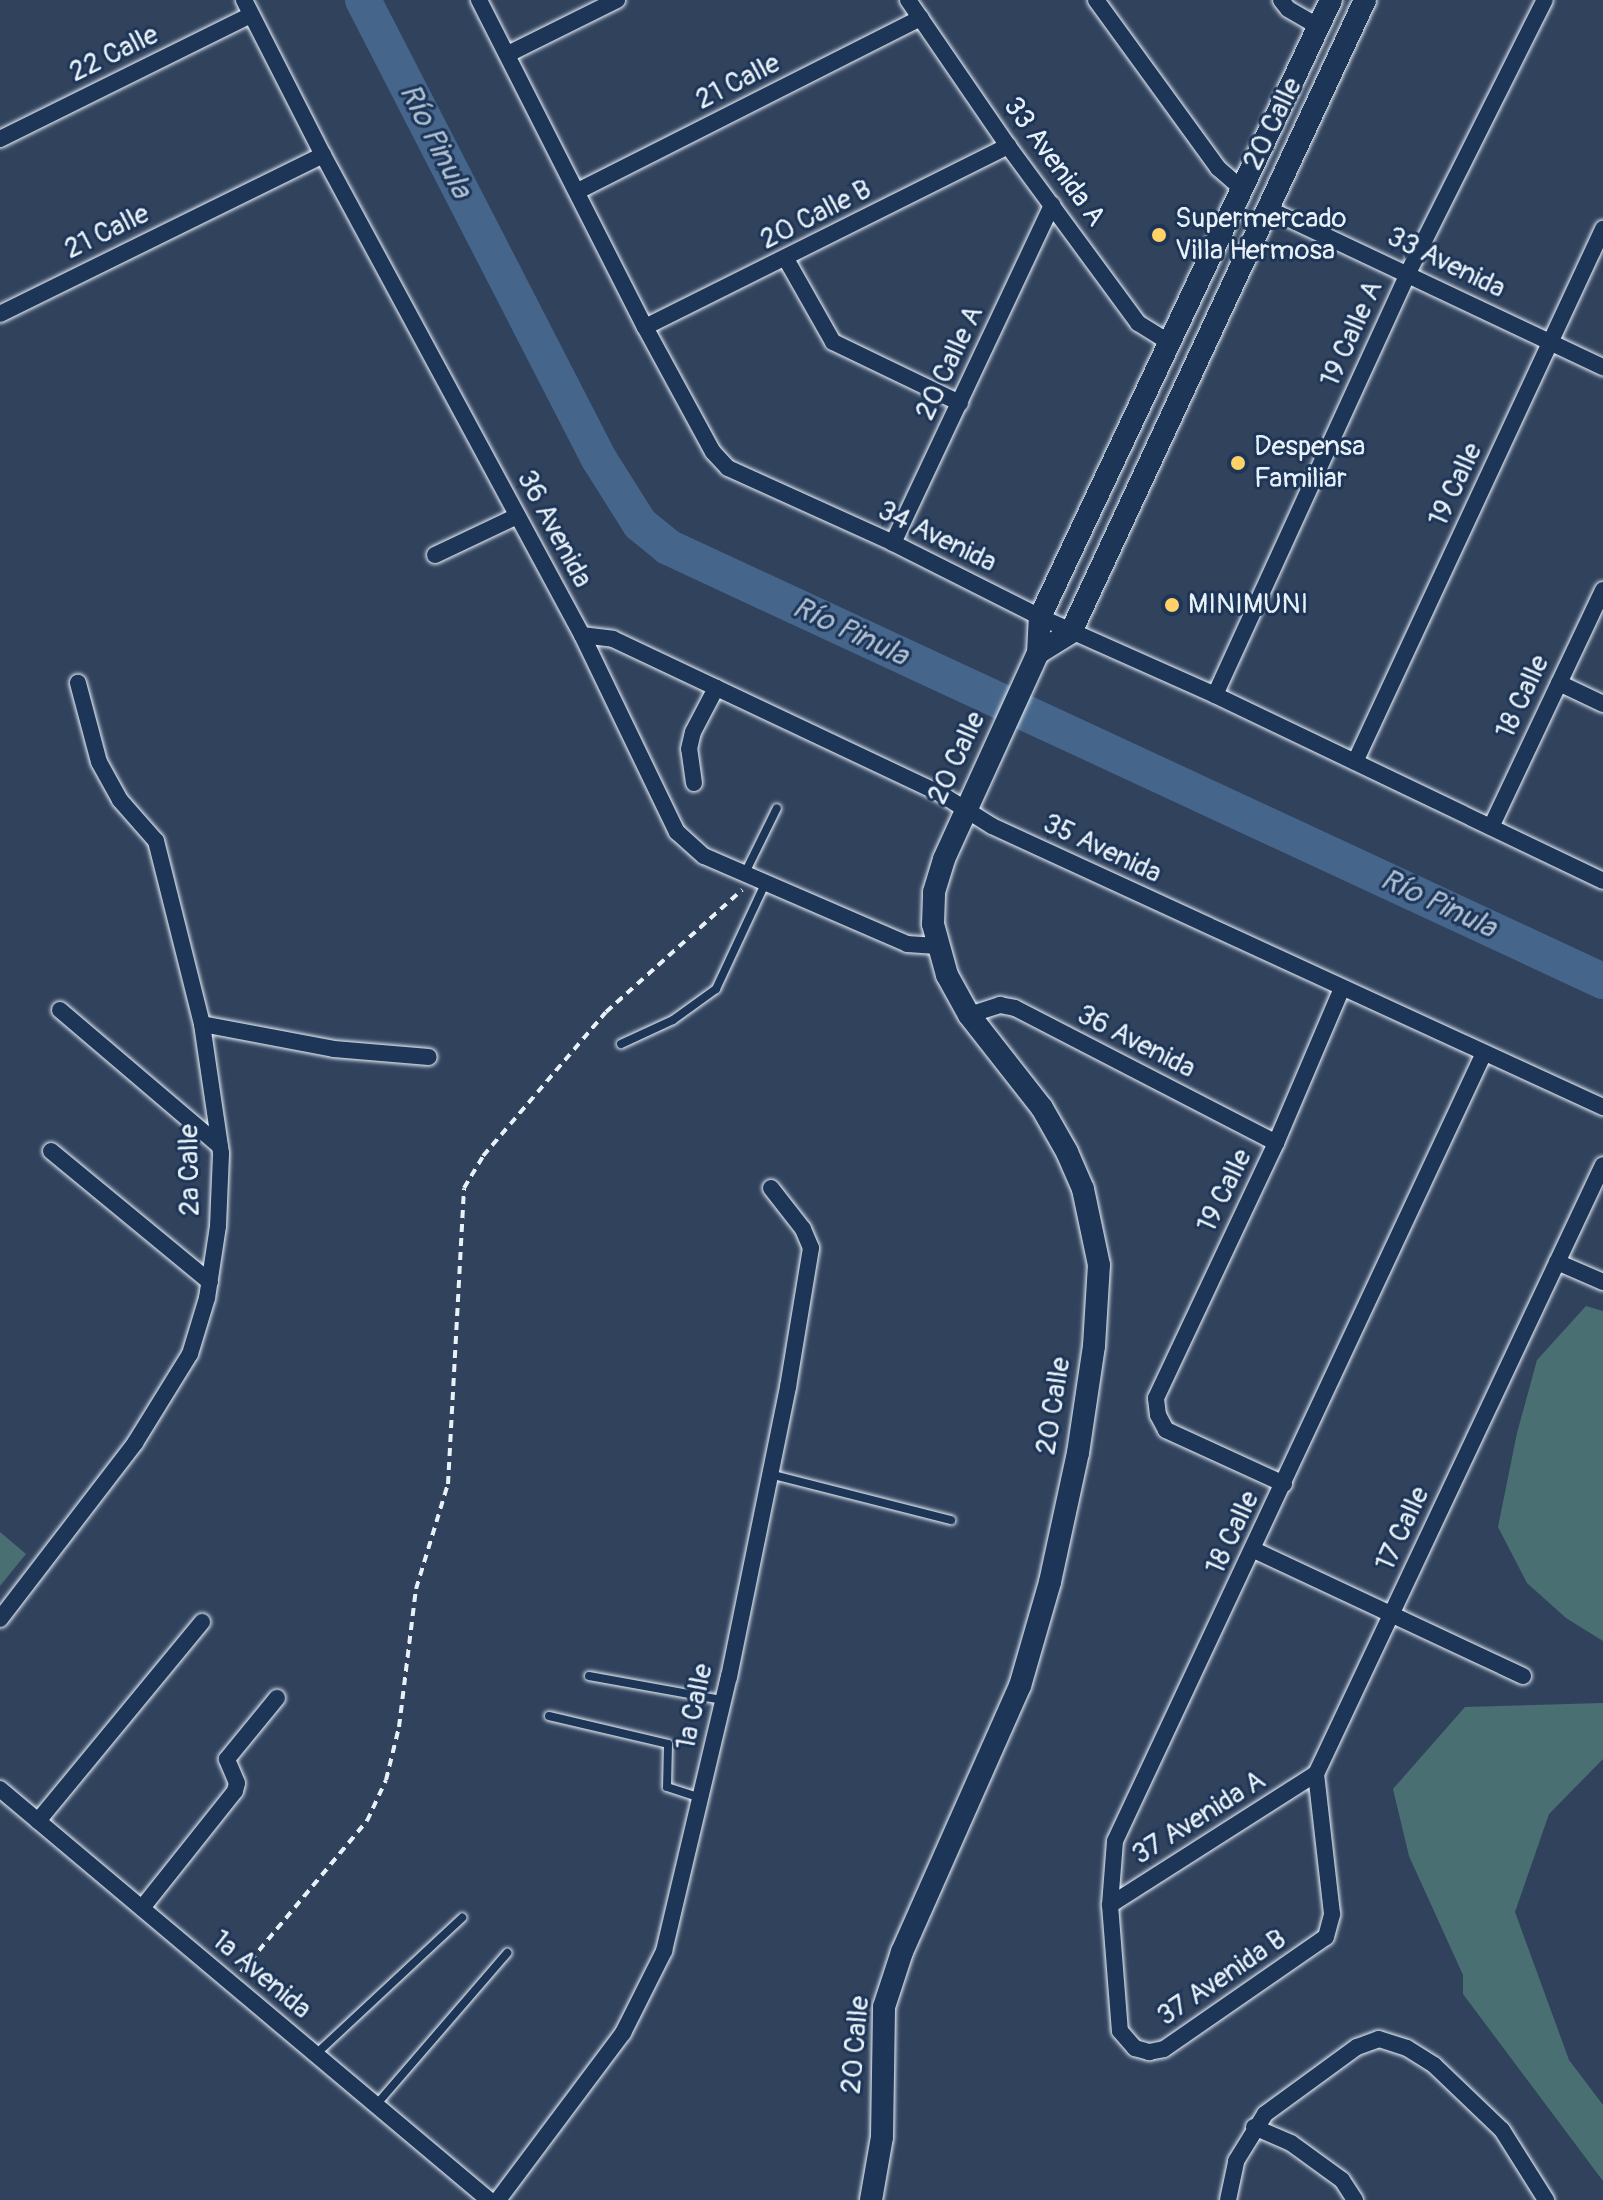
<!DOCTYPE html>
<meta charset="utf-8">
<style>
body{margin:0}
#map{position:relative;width:1603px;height:2200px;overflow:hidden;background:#31425d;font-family:Pangolin,sans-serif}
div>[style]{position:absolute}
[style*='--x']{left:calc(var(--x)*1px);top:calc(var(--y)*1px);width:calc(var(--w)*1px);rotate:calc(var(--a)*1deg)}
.green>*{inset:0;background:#4a6f72}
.river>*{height:36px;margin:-18px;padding:0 18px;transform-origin:18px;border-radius:18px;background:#46658b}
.path>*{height:4px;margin-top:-2px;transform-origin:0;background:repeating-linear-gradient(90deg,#e8f1f8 0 8px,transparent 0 14px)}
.roads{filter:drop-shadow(0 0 2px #e8f1f8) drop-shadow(0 0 2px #e8f1f8)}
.lane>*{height:8px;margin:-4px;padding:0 4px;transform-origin:4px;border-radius:4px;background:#1d3557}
.street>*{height:16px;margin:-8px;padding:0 8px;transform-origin:8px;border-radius:8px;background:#1d3557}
.secondary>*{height:22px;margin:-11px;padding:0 11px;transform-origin:11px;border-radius:11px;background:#1d3557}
.dots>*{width:22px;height:22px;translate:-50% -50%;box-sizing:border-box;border:4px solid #1d3557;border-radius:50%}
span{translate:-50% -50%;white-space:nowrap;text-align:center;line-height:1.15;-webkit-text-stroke:6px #1d3557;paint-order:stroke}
.street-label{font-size:28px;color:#e8f1f8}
.poi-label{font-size:28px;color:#e8f1f8}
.left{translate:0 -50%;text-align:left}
.water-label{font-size:30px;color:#afc0d2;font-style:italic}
</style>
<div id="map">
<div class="green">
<i style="clip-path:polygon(1586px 1306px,1603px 1311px,1603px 1641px,1566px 1618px,1527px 1583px,1498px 1527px,1517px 1433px,1537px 1360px)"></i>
<i style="clip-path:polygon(0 1532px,26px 1554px,0 1586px)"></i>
<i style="clip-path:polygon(1603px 1703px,1603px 1759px,1549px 1814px,1515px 1912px,1569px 2060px,1603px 2105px,1603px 2181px,1463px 1994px,1463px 1975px,1409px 1856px,1393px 1789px,1465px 1707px)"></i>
</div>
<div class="river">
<i style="--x:363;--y:0;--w:516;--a:62.79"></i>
<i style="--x:599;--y:459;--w:77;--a:57.8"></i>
<i style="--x:640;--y:524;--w:36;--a:39"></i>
<i style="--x:668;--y:547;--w:1031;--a:24.9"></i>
</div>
<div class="path">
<i style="--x:241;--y:1972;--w:197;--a:-50.2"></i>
<i style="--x:367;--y:1821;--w:45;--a:-65.1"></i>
<i style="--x:386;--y:1780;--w:55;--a:-76.2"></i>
<i style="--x:399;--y:1727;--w:139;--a:-83"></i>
<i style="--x:416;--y:1589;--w:110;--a:-73.1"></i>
<i style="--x:448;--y:1484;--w:296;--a:-86.9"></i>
<i style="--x:464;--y:1188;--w:37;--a:-59"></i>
<i style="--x:483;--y:1156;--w:189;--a:-49.5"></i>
<i style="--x:606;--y:1012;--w:183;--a:-41.9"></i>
</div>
<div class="roads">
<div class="lane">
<i style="--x:745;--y:873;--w:72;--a:-63.8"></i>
<i style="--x:621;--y:1044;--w:57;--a:-24.8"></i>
<i style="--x:673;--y:1020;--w:53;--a:-35.8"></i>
<i style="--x:716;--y:989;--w:118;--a:-65"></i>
<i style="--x:770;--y:1474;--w:187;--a:14.3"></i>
<i style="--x:589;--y:1676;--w:136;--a:10.2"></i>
<i style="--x:549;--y:1716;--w:122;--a:13.2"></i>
<i style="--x:668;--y:1744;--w:43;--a:91.3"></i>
<i style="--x:667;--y:1787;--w:36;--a:18"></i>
<i style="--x:316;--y:2054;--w:200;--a:-43"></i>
<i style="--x:376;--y:2105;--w:201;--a:-49.2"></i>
</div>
<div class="street">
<i style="--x:244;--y:0;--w:174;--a:63"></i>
<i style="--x:323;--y:155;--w:545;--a:61.65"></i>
<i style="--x:582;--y:635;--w:219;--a:64.3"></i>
<i style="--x:677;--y:832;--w:36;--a:42"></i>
<i style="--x:704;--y:856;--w:221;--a:23.4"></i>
<i style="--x:907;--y:944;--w:30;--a:4"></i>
<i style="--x:479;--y:0;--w:367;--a:63.1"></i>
<i style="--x:645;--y:327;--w:142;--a:61.5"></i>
<i style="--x:713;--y:452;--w:22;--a:47"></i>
<i style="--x:728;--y:468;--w:181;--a:24.4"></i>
<i style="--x:893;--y:543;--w:165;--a:26.7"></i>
<i style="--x:1040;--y:617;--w:192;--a:24"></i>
<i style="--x:1215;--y:695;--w:430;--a:25.6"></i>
<i style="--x:908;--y:0;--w:177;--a:55.6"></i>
<i style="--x:1008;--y:146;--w:220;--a:53.7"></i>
<i style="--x:1138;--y:323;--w:36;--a:32"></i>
<i style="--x:1096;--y:0;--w:208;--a:54"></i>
<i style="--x:1218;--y:168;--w:32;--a:41"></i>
<i style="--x:1281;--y:0;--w:11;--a:52"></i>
<i style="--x:1288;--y:9;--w:36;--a:30"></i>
<i style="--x:508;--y:54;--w:122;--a:-26.4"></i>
<i style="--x:0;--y:139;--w:280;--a:-26.3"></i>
<i style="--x:578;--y:191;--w:384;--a:-26.8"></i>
<i style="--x:1266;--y:208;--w:373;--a:25.3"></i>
<i style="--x:786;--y:259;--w:95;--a:60.5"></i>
<i style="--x:833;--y:342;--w:141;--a:25.7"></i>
<i style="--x:0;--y:314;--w:360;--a:-26.2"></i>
<i style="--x:645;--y:327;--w:406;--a:-26.5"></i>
<i style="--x:893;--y:543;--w:374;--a:-64.8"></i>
<i style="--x:435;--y:555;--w:91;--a:-25.4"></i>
<i style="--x:582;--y:635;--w:31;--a:7"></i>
<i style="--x:613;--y:639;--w:363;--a:25.3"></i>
<i style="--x:941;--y:794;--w:60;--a:32.1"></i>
<i style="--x:992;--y:826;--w:673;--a:24.7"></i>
<i style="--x:1559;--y:683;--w:49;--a:25.5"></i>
<i style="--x:1215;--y:695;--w:464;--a:-65.4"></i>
<i style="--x:1408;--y:273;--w:305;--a:-63.4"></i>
<i style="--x:1355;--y:762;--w:588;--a:-65.05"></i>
<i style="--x:694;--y:783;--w:34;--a:-98"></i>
<i style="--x:689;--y:749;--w:17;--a:-77"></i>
<i style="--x:693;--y:732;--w:50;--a:-62.4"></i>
<i style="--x:1491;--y:827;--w:262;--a:-64.7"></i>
<i style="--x:60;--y:1010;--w:210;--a:40.4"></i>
<i style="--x:969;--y:1015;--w:33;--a:-18"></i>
<i style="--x:1000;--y:1005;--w:15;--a:11"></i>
<i style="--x:1015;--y:1008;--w:294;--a:27.3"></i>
<i style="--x:202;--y:1024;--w:134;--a:10.7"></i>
<i style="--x:334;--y:1049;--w:95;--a:4.8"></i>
<i style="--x:1484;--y:1053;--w:870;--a:115.09"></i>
<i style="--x:1115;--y:1841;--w:64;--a:94.5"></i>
<i style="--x:1110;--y:1905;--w:126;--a:85.5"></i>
<i style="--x:1120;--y:2031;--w:23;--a:49"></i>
<i style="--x:1135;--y:2048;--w:15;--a:16"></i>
<i style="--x:1149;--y:2052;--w:15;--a:-11"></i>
<i style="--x:1164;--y:2049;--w:197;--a:-34.7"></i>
<i style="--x:1326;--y:1937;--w:24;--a:-75"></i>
<i style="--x:1332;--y:1914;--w:141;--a:-96.5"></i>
<i style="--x:1316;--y:1774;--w:673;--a:-64.77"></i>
<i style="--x:51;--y:1151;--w:206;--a:39.5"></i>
<i style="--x:1557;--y:1262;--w:50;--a:23.5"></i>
<i style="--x:1284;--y:1484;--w:130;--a:-155.4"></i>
<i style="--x:1166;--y:1430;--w:17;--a:-118"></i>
<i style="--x:1158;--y:1415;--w:17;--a:-97"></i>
<i style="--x:1156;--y:1398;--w:282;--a:-64.8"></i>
<i style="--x:1276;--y:1143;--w:168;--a:-66.9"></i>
<i style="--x:1254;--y:1550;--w:297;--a:25.1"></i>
<i style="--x:0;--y:1619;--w:222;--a:-52.5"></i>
<i style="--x:135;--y:1443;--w:105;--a:-58.3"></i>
<i style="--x:190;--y:1354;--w:59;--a:-73.1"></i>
<i style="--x:207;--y:1298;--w:73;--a:-81.3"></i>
<i style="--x:218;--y:1226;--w:73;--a:-87.6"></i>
<i style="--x:221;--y:1153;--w:130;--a:-98.4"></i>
<i style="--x:202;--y:1024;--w:189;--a:-104.1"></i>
<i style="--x:156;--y:841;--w:55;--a:-131.3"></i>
<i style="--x:120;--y:800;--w:43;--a:-118.9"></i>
<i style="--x:99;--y:762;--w:82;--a:-104.9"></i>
<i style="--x:0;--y:1789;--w:639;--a:40.05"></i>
<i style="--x:38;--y:1821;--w:258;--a:-50.5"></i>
<i style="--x:1110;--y:1905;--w:244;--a:-32.5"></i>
<i style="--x:142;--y:1908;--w:149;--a:-51.5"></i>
<i style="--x:235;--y:1791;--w:8;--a:-76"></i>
<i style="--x:237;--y:1783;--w:26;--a:-113"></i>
<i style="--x:227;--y:1759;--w:79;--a:-50.7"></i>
<i style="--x:1254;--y:2127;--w:40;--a:23.4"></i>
<i style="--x:1291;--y:2143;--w:63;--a:36"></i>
<i style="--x:1342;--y:2180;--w:24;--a:57"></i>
<i style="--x:498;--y:2200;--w:209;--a:-53.2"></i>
<i style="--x:623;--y:2033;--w:92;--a:-63.4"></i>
<i style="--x:664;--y:1951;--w:282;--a:-76.7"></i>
<i style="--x:729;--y:1677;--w:296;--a:-78.5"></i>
<i style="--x:788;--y:1387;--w:141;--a:-80.6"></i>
<i style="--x:811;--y:1248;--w:21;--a:-113"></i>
<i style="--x:803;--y:1229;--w:52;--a:-128"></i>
<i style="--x:1228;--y:2200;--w:40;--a:-78"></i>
<i style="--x:1236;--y:2161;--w:55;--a:-58.3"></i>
<i style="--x:1265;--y:2114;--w:114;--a:-36.1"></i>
<i style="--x:1357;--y:2047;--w:23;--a:-20"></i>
<i style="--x:1379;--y:2039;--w:29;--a:18"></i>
<i style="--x:1407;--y:2048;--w:32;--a:32"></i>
<i style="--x:1434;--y:2065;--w:94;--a:43.7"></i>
<i style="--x:1502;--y:2130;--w:83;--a:57.8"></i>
</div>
<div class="secondary">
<i style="--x:1038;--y:653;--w:39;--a:-32"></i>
<i style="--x:1071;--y:632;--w:697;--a:-65.05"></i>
<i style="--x:871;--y:2200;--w:64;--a:-80.1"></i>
<i style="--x:882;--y:2137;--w:130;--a:-89.1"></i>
<i style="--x:884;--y:2007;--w:58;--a:-71.9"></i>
<i style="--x:902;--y:1952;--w:291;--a:-66.1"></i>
<i style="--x:1020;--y:1686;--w:108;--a:-73.9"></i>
<i style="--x:1050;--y:1582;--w:132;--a:-77.8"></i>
<i style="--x:1078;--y:1453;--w:108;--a:-81.5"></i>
<i style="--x:1094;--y:1346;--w:81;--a:-86.5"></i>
<i style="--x:1099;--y:1265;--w:78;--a:-101.9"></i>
<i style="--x:1083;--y:1189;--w:40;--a:-113.4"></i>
<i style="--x:1067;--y:1152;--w:51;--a:-119.6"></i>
<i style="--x:1042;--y:1108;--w:118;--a:-128.1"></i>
<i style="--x:969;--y:1015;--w:46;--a:-118.8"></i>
<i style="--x:947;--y:975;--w:53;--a:-105.4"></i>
<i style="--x:933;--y:924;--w:32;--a:-88"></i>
<i style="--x:934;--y:892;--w:34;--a:-73"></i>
<i style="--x:944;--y:859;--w:226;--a:-65.5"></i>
<i style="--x:1038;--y:653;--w:36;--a:-87"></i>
<i style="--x:1040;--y:617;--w:682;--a:-64.75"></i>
</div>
</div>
<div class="dots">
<i style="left:1159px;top:235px;background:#ffd166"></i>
<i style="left:1238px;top:463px;background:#ffd166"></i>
<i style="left:1172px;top:605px;background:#ffd166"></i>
</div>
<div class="street-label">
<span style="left:114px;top:54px;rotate:-26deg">22 Calle</span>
<span style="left:738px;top:82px;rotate:-27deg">21 Calle</span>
<span style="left:1273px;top:124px;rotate:-64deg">20 Calle</span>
<span style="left:1054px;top:162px;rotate:54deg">33 Avenida A</span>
<span style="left:816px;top:215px;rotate:-27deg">20 Calle B</span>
<span style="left:107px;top:232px;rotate:-26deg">21 Calle</span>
<span style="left:1446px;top:263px;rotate:26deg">33 Avenida</span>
<span style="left:1352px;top:334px;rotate:-66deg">19 Calle A</span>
<span style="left:950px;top:363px;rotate:-65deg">20 Calle A</span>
<span style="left:1456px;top:485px;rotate:-65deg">19 Calle</span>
<span style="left:554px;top:529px;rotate:62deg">36 Avenida</span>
<span style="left:937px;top:537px;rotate:26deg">34 Avenida</span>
<span style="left:1523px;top:697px;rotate:-65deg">18 Calle</span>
<span style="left:957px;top:758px;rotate:-65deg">20 Calle</span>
<span style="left:1102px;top:849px;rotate:25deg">35 Avenida</span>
<span style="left:1136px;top:1042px;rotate:27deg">36 Avenida</span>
<span style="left:190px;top:1170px;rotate:-91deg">2a Calle</span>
<span style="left:1225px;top:1191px;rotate:-64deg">19 Calle</span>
<span style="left:1054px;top:1406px;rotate:-81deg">20 Calle</span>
<span style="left:1403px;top:1529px;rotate:-65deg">17 Calle</span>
<span style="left:1233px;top:1533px;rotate:-65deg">18 Calle</span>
<span style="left:695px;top:1707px;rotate:-78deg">1a Calle</span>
<span style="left:1199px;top:1818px;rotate:-32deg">37 Avenida A</span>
<span style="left:261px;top:1975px;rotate:40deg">1a Avenida</span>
<span style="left:1222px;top:1978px;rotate:-34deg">37 Avenida B</span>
<span style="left:856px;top:2045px;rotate:-85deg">20 Calle</span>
</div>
<div class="poi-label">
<span class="left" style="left:1175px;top:235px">Supermercado<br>Villa Hermosa</span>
<span class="left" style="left:1254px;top:463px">Despensa<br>Familiar</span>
<span class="left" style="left:1188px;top:605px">MINIMUNI</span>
</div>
<div class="water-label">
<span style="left:435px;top:141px;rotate:63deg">Río Pinula</span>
<span style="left:850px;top:632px;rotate:25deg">Río Pinula</span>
<span style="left:1438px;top:904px;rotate:25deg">Río Pinula</span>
</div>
</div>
